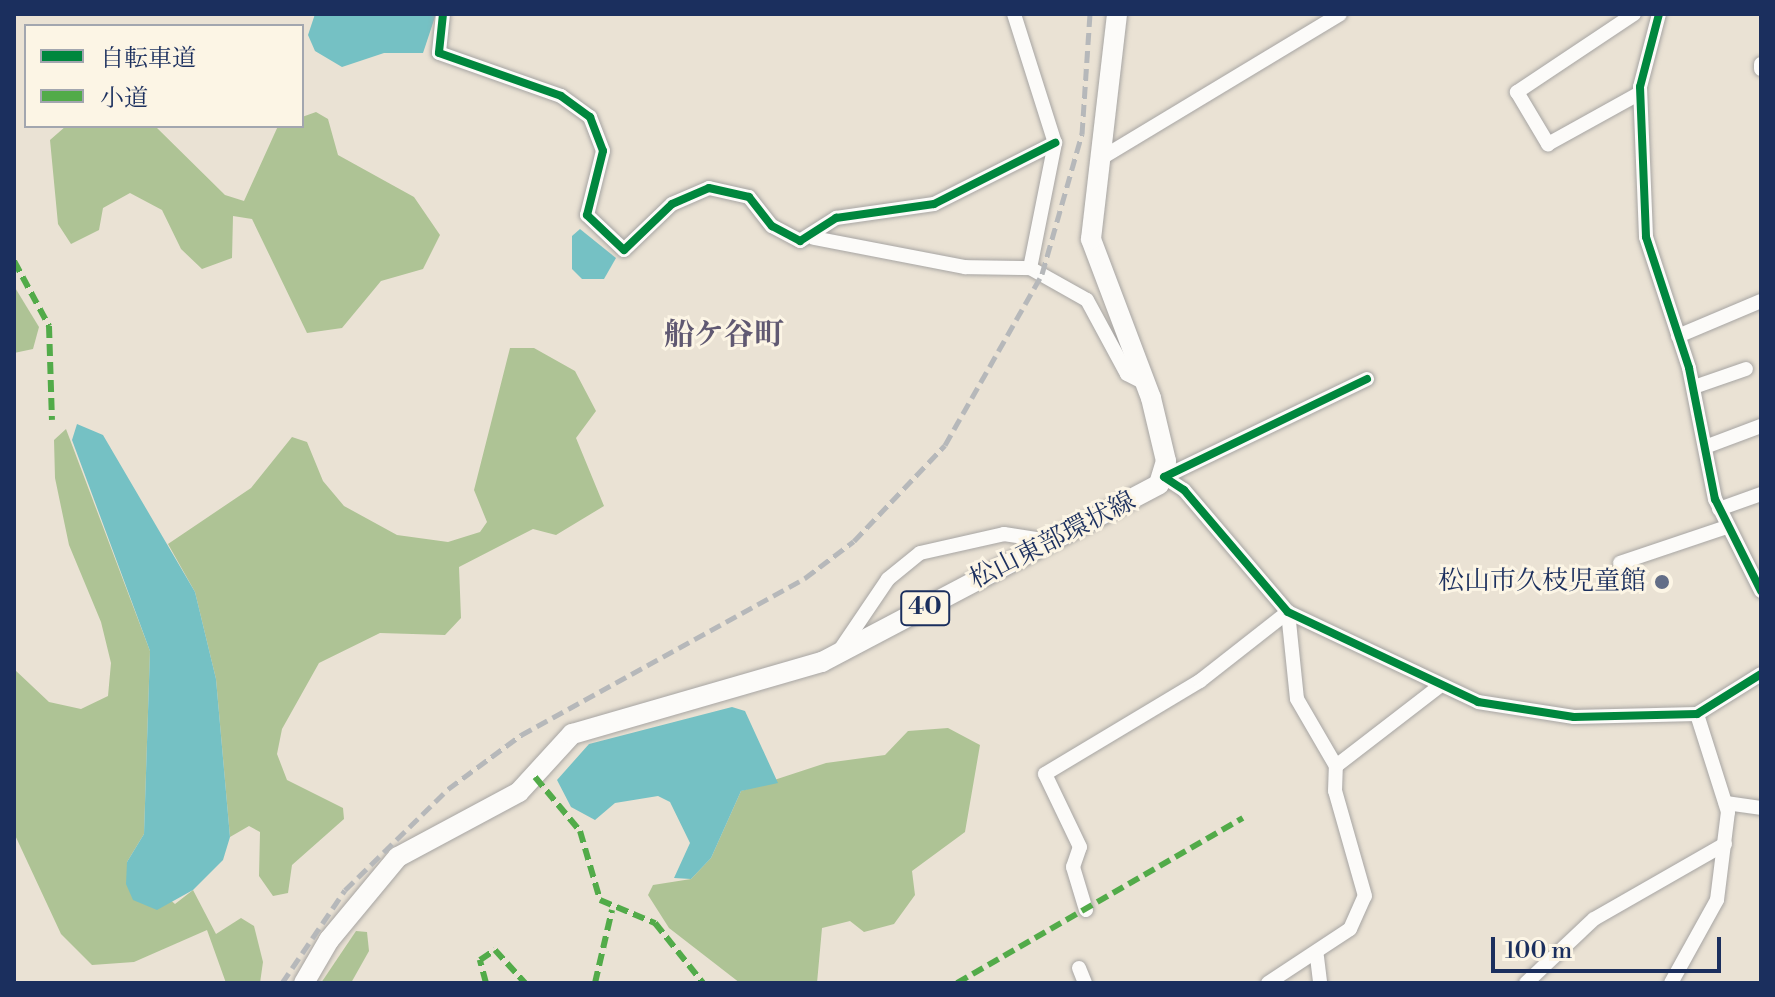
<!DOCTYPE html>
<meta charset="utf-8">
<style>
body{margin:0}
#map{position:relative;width:1775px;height:997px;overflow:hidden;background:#eae2d4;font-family:"Libre Bodoni","Noto Serif JP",serif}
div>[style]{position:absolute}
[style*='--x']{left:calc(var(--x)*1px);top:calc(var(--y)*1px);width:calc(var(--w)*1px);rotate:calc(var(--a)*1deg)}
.forest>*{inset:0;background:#aec395}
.water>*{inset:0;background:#75c1c4}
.roads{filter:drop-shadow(0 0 2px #a7a5a3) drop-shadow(0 0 2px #a7a5a3)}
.minor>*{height:14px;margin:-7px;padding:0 7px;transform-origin:7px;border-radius:7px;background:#fcfbf9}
.primary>*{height:20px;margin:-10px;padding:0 10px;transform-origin:10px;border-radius:10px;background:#fcfbf9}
.rail>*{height:5px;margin-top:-2.5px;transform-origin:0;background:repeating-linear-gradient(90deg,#b6b8ba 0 12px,transparent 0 18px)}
.quiet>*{height:6px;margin-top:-3px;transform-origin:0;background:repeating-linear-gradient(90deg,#52ab49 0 12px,transparent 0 18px)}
.cycleway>*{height:8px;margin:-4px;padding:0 4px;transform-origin:4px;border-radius:4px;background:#00873e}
.dots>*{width:22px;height:22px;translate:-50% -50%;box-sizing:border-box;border:4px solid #fcf5e5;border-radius:50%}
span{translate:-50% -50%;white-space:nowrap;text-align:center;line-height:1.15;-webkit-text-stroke:6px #fcf5e5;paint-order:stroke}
.shield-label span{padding:2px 6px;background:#fcf5e5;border:2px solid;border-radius:6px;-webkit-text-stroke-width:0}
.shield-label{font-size:24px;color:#1b2f5e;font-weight:700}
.street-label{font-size:26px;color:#1b2f5e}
.poi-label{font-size:26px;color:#1b2f5e}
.right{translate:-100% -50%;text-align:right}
.quarter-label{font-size:30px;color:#605972;font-weight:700}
.frame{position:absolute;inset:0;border:16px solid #1b2f5e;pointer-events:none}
.legend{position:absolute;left:24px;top:24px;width:280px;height:104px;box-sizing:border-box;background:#fcf5e5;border:2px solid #a2a6af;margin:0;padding:10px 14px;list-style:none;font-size:24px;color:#1b2f5e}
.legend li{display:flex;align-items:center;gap:16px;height:40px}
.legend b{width:40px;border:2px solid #a2a6af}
.scale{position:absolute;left:1491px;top:937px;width:230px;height:36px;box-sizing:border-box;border:4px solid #1b2f5e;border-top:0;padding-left:10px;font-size:24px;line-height:28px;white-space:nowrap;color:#1b2f5e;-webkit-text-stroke:6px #fcf5e5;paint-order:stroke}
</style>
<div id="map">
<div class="forest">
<i style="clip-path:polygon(316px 112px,328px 119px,338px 155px,414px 197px,440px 235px,423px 269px,381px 281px,342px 328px,307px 333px,252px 219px,233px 216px,232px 258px,202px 269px,181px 249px,162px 210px,130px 193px,103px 208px,99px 230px,71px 244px,58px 224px,50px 140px,66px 126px,155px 126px,225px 195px,244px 201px,278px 126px,302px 126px,302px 117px)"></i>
<i style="clip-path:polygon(14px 286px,39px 327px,33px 349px,14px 353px)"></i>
<i style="clip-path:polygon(510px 348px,534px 348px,575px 371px,596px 411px,576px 438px,604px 506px,556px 535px,533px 529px,459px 567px,461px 618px,445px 635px,380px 633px,319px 663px,282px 729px,277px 754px,287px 780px,343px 808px,344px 819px,292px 865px,288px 893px,273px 896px,259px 876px,260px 832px,249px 826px,230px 837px,216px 679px,195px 592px,168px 544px,251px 488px,292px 437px,307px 442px,323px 481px,344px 506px,397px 535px,448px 542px,480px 532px,487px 522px,474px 490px)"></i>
<i style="clip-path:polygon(66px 429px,150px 651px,144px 834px,127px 862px,175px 904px,193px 890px,216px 934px,241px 918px,254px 926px,263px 962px,260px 983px,226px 983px,207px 930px,134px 962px,92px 965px,61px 934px,14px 833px,14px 669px,49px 702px,81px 709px,108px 696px,111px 663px,101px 622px,69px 545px,55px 478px,54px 440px)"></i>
<i style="clip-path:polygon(948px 728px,980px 745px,965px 832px,912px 871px,915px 895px,894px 924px,864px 932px,850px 921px,822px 928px,817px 983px,740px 983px,669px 928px,648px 895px,653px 885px,691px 879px,711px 858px,741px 791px,826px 763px,885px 755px,908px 731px)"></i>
<i style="clip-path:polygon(356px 931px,367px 932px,369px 951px,351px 983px,321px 983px)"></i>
</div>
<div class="water">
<i style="clip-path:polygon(315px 14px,436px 14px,423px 53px,384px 53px,342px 67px,315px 51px,308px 35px)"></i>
<i style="clip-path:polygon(580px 229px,616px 258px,604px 279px,582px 279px,572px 269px,572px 236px)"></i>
<i style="clip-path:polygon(77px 424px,103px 435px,195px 592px,216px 679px,230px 837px,223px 860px,193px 890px,157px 910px,133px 900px,126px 884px,127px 862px,144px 834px,150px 651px,72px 440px)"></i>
<i style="clip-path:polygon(732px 707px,745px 711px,778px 783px,741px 791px,711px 858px,691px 879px,674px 878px,690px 843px,670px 802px,658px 796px,615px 803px,595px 820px,571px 807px,557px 780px,589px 744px)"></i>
</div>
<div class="roads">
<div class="minor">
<i style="--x:443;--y:14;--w:39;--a:96"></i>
<i style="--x:439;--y:53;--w:129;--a:19.4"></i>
<i style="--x:561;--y:96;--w:36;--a:36"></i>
<i style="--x:590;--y:117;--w:36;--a:69"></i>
<i style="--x:603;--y:151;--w:66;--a:104"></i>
<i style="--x:587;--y:215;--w:51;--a:43.4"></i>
<i style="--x:624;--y:250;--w:66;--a:-43.8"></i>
<i style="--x:672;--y:204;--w:40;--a:-23.4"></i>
<i style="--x:709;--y:188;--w:41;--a:12.7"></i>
<i style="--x:749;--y:197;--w:37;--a:52"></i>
<i style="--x:772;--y:226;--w:32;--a:28"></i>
<i style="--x:800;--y:241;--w:43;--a:-32.6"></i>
<i style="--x:836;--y:218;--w:99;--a:-8.1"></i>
<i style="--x:934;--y:204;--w:136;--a:-26.8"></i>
<i style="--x:1014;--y:14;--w:135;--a:72.4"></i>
<i style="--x:1055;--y:143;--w:127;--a:101.3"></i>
<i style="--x:1030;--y:268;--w:65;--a:29.3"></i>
<i style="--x:1087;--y:300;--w:84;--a:61.6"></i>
<i style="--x:1127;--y:374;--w:20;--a:27"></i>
<i style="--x:1634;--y:14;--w:141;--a:146.3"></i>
<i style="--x:1517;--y:92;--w:61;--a:59.2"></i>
<i style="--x:1548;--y:144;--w:105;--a:-29"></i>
<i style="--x:1659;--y:14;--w:75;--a:104.6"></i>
<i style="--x:1640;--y:87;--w:150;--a:87.7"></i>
<i style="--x:1646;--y:237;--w:138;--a:71.8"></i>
<i style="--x:1689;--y:368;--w:134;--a:78.8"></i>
<i style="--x:1715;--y:499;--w:103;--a:63.4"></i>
<i style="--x:1761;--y:64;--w:5;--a:90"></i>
<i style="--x:1100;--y:159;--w:280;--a:-31.1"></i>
<i style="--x:814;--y:238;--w:154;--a:10.9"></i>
<i style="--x:965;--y:267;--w:65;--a:0.9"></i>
<i style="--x:1678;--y:336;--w:90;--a:-22.9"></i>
<i style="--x:1367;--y:379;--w:225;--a:154.2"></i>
<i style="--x:1164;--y:477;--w:24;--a:33"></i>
<i style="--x:1184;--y:490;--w:160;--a:49.6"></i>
<i style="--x:1288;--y:612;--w:210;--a:25.3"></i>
<i style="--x:1478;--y:702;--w:97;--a:8.9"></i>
<i style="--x:1574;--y:717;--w:123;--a:-1.4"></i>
<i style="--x:1697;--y:714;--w:75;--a:-32"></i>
<i style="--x:1694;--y:387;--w:55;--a:-19.1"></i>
<i style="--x:1705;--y:447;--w:60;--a:-20.6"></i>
<i style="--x:1719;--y:509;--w:45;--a:-19.7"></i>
<i style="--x:1620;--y:563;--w:113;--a:-18.6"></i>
<i style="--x:1288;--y:612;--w:87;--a:84.1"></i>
<i style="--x:1297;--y:699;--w:78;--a:59.8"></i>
<i style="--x:840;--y:650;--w:86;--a:-55.9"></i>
<i style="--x:888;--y:579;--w:41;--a:-39.1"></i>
<i style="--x:920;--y:553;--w:86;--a:-12.7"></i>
<i style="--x:1004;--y:534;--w:47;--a:8.7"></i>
<i style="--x:1726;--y:803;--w:35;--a:8"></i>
<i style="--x:1086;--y:910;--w:45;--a:-106.8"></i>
<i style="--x:1073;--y:867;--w:21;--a:-71"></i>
<i style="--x:1080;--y:847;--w:81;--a:-115.6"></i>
<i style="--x:1045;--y:774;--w:181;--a:-31"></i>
<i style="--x:1200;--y:681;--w:112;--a:-38.1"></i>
<i style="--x:1317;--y:957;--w:26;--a:83"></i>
<i style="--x:1079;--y:968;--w:16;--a:68"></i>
<i style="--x:1268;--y:983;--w:98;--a:-33.4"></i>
<i style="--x:1350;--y:929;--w:36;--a:-66"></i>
<i style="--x:1365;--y:896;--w:109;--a:-105.9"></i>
<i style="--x:1335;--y:791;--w:25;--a:-88"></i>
<i style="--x:1336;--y:766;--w:131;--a:-37.6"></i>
<i style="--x:1526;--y:983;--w:93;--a:-43.3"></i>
<i style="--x:1594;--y:919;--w:151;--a:-29.8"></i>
<i style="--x:1671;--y:983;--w:95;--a:-61"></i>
<i style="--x:1717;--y:900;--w:89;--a:-82.9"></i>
<i style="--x:1728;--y:812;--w:103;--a:-107.6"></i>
</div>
<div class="primary">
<i style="--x:304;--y:983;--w:50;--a:-59.8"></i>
<i style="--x:329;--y:940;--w:108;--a:-50.3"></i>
<i style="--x:398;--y:857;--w:137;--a:-28.2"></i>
<i style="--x:519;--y:792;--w:79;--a:-47.6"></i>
<i style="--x:572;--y:734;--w:260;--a:-16.1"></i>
<i style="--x:822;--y:662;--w:381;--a:-27.8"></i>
<i style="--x:1159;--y:484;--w:24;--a:-73"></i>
<i style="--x:1166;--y:461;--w:65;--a:-103.4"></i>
<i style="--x:1151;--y:398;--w:170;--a:-110.7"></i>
<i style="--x:1091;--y:239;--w:226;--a:-83.4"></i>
</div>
</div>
<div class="rail">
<i style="--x:282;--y:983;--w:112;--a:-55.9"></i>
<i style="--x:345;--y:890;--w:144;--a:-44.4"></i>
<i style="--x:448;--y:789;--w:91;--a:-36.5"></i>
<i style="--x:521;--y:735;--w:325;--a:-28.9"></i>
<i style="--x:805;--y:578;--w:61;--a:-37.1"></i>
<i style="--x:854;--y:541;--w:132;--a:-46.5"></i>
<i style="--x:945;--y:445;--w:197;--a:-60.4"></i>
<i style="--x:1042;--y:274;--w:146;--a:-74.1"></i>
<i style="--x:1082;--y:134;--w:120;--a:-86.2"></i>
</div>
<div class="quiet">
<i style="--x:14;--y:261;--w:74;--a:61.7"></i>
<i style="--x:49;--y:326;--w:94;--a:88.2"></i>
<i style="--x:535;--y:777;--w:70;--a:50.2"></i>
<i style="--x:580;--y:831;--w:72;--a:73.8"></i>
<i style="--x:600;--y:900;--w:60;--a:22.7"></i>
<i style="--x:655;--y:923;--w:77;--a:51.3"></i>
<i style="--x:486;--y:983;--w:24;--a:-105"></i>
<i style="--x:480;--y:960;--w:18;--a:-34"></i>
<i style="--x:495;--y:950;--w:45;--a:47.7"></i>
<i style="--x:595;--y:983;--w:75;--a:-76.9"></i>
<i style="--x:957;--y:983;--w:330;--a:-30"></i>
</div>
<div class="cycleway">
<i style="--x:443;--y:14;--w:39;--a:96"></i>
<i style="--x:439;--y:53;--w:129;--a:19.4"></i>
<i style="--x:561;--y:96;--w:36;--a:36"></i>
<i style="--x:590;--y:117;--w:36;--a:69"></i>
<i style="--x:603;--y:151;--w:66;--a:104"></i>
<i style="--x:587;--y:215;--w:51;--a:43.4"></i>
<i style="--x:624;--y:250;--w:66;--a:-43.8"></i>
<i style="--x:672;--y:204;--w:40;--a:-23.4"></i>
<i style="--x:709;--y:188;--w:41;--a:12.7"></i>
<i style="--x:749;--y:197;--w:37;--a:52"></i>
<i style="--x:772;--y:226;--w:32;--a:28"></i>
<i style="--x:800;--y:241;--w:43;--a:-32.6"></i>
<i style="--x:836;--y:218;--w:99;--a:-8.1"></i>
<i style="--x:934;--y:204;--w:136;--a:-26.8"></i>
<i style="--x:1659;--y:14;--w:75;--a:104.6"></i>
<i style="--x:1640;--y:87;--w:150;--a:87.7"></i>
<i style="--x:1646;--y:237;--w:138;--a:71.8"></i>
<i style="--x:1689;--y:368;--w:134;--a:78.8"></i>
<i style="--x:1715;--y:499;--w:103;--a:63.4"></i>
<i style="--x:1367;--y:379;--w:225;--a:154.2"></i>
<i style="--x:1164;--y:477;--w:24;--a:33"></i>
<i style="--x:1184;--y:490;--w:160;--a:49.6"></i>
<i style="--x:1288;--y:612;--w:210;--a:25.3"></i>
<i style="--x:1478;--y:702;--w:97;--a:8.9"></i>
<i style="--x:1574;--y:717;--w:123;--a:-1.4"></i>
<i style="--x:1697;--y:714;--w:75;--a:-32"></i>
</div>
<div class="dots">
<i style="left:1662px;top:582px;background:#636e87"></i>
</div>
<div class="shield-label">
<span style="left:925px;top:608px">40</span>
</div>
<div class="street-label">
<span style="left:1053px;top:541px;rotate:-27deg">松山東部環状線</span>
</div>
<div class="poi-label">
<span class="right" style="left:1646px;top:582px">松山市久枝児童館</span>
</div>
<div class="quarter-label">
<span style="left:724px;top:335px">船ケ谷町</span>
</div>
<div class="frame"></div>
<ul class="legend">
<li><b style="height:10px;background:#00873e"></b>自転車道</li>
<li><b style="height:10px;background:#52ab49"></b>小道</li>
</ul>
<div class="scale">100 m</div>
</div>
